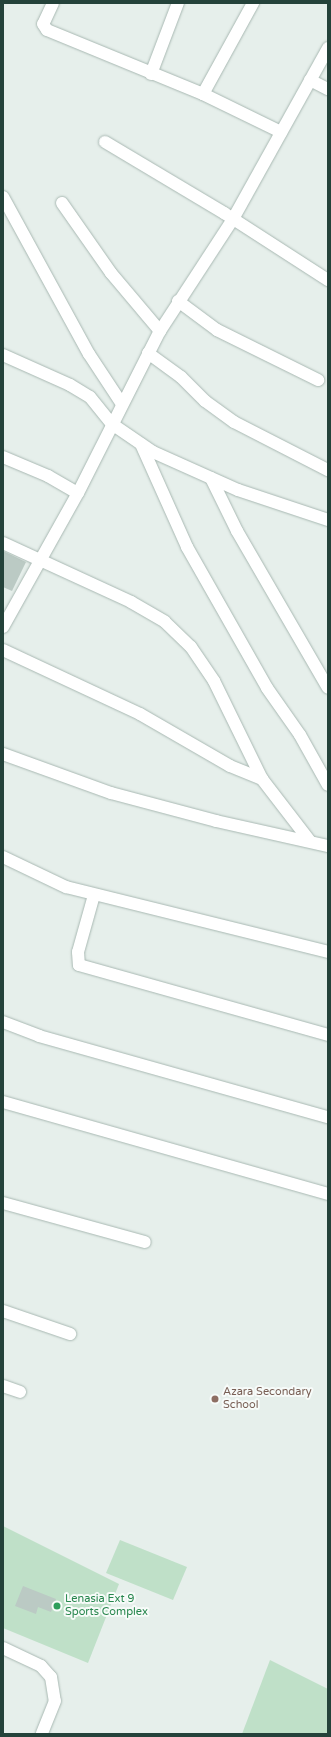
<!DOCTYPE html>
<style>
body{margin:0}
#map{position:relative;width:331px;height:1737px;overflow:hidden;background:#e6efeb;font-family:"Varela Round",sans-serif}
div>[style]{position:absolute}
[style*='--x']{left:calc(var(--x)*1px);top:calc(var(--y)*1px);width:calc(var(--w)*1px);rotate:calc(var(--a)*1deg)}
.green>*{inset:0;background:#bfe0c8}
.building>*{inset:0;background:#bbcac4}
.roads{filter:drop-shadow(0 0 1px #a8b8b2) drop-shadow(0 0 1px #a8b8b2)}
.street>*{height:12px;margin:-6px;padding:0 6px;transform-origin:6px;border-radius:6px;background:#fff}
.dots>*{width:11px;height:11px;translate:-50% -50%;box-sizing:border-box;border:2px solid #f7fbf9;border-radius:50%}
span{translate:-50% -50%;white-space:nowrap;text-align:center;line-height:1.15;-webkit-text-stroke:4px #f7fbf9;paint-order:stroke}
.education-label{font-size:11px;color:#785e54}
.left{translate:0 -50%;text-align:left}
.leisure-label{font-size:11px;color:#27864d}
.frame{position:absolute;inset:0;border:4px solid #24423a;pointer-events:none}
</style>
<div id="map">
<div class="green">
<i style="clip-path:polygon(3px 1526px,119px 1584px,88px 1663px,3px 1628px)"></i>
<i style="clip-path:polygon(120px 1540px,187px 1567px,173px 1600px,106px 1573px)"></i>
<i style="clip-path:polygon(270px 1660px,328px 1689px,328px 1734px,242px 1734px)"></i>
</div>
<div class="building">
<i style="clip-path:polygon(3px 551px,26px 562px,12px 591px,3px 587px)"></i>
<i style="clip-path:polygon(23px 1586px,56px 1599px,51px 1612px,38px 1607px,36px 1614px,15px 1606px)"></i>
</div>
<div class="roads">
<div class="street">
<i style="--x:53;--y:3;--w:23;--a:115"></i>
<i style="--x:43;--y:24;--w:7;--a:56"></i>
<i style="--x:47;--y:30;--w:169;--a:22.3"></i>
<i style="--x:203;--y:94;--w:87;--a:26"></i>
<i style="--x:151;--y:74;--w:76;--a:-69.2"></i>
<i style="--x:310;--y:80;--w:20;--a:27"></i>
<i style="--x:203;--y:94;--w:104;--a:-61.2"></i>
<i style="--x:105;--y:142;--w:139;--a:30.8"></i>
<i style="--x:224;--y:213;--w:124;--a:32.8"></i>
<i style="--x:3;--y:197;--w:179;--a:61.3"></i>
<i style="--x:89;--y:354;--w:60;--a:56.6"></i>
<i style="--x:62;--y:203;--w:85;--a:55"></i>
<i style="--x:111;--y:273;--w:76;--a:49.8"></i>
<i style="--x:178;--y:301;--w:49;--a:36.6"></i>
<i style="--x:217;--y:330;--w:113;--a:26.3"></i>
<i style="--x:148;--y:353;--w:41;--a:36"></i>
<i style="--x:181;--y:377;--w:34;--a:45"></i>
<i style="--x:205;--y:401;--w:36;--a:36"></i>
<i style="--x:234;--y:422;--w:106;--a:27.1"></i>
<i style="--x:3;--y:355;--w:73;--a:24.1"></i>
<i style="--x:70;--y:385;--w:23;--a:31"></i>
<i style="--x:90;--y:397;--w:35;--a:51"></i>
<i style="--x:112;--y:424;--w:50;--a:34.3"></i>
<i style="--x:153;--y:452;--w:93;--a:24.1"></i>
<i style="--x:238;--y:490;--w:95;--a:18.4"></i>
<i style="--x:141;--y:444;--w:113;--a:65.9"></i>
<i style="--x:187;--y:547;--w:162;--a:60.4"></i>
<i style="--x:267;--y:688;--w:57;--a:54.9"></i>
<i style="--x:300;--y:735;--w:57;--a:60.8"></i>
<i style="--x:3;--y:457;--w:49;--a:22.9"></i>
<i style="--x:48;--y:476;--w:34;--a:30"></i>
<i style="--x:211;--y:478;--w:59;--a:63.9"></i>
<i style="--x:237;--y:531;--w:181;--a:59.9"></i>
<i style="--x:3;--y:543;--w:141;--a:24.7"></i>
<i style="--x:131;--y:602;--w:39;--a:30"></i>
<i style="--x:165;--y:622;--w:36;--a:44"></i>
<i style="--x:191;--y:647;--w:41;--a:55.9"></i>
<i style="--x:214;--y:681;--w:109;--a:63.9"></i>
<i style="--x:262;--y:779;--w:77;--a:52.4"></i>
<i style="--x:3;--y:627;--w:154;--a:-60.8"></i>
<i style="--x:78;--y:493;--w:182;--a:-63.2"></i>
<i style="--x:160;--y:331;--w:134;--a:-56.9"></i>
<i style="--x:233;--y:219;--w:196;--a:-60.9"></i>
<i style="--x:3;--y:650;--w:151;--a:25"></i>
<i style="--x:140;--y:714;--w:104;--a:30"></i>
<i style="--x:230;--y:766;--w:35;--a:22"></i>
<i style="--x:3;--y:754;--w:115;--a:19.9"></i>
<i style="--x:111;--y:793;--w:109;--a:14.9"></i>
<i style="--x:216;--y:821;--w:115;--a:12.6"></i>
<i style="--x:3;--y:857;--w:70;--a:25.5"></i>
<i style="--x:66;--y:887;--w:270;--a:13.9"></i>
<i style="--x:94;--y:895;--w:59;--a:105.7"></i>
<i style="--x:78;--y:952;--w:13;--a:86"></i>
<i style="--x:79;--y:965;--w:259;--a:15.7"></i>
<i style="--x:3;--y:1022;--w:39;--a:21"></i>
<i style="--x:39;--y:1036;--w:300;--a:15.7"></i>
<i style="--x:3;--y:1102;--w:338;--a:15.8"></i>
<i style="--x:3;--y:1203;--w:147;--a:15.4"></i>
<i style="--x:3;--y:1311;--w:71;--a:18.9"></i>
<i style="--x:3;--y:1386;--w:18;--a:19"></i>
<i style="--x:3;--y:1648;--w:42;--a:25.3"></i>
<i style="--x:41;--y:1666;--w:15;--a:48"></i>
<i style="--x:51;--y:1677;--w:24;--a:81"></i>
<i style="--x:55;--y:1701;--w:35;--a:112"></i>
</div>
</div>
<div class="dots">
<i style="left:215px;top:1399px;background:#8d6e63"></i>
<i style="left:57px;top:1606px;background:#2e9e5b"></i>
</div>
<div class="education-label">
<span class="left" style="left:223px;top:1399px">Azara Secondary<br>School</span>
</div>
<div class="leisure-label">
<span class="left" style="left:65px;top:1606px">Lenasia Ext 9<br>Sports Complex</span>
</div>
<div class="frame"></div>
</div>
